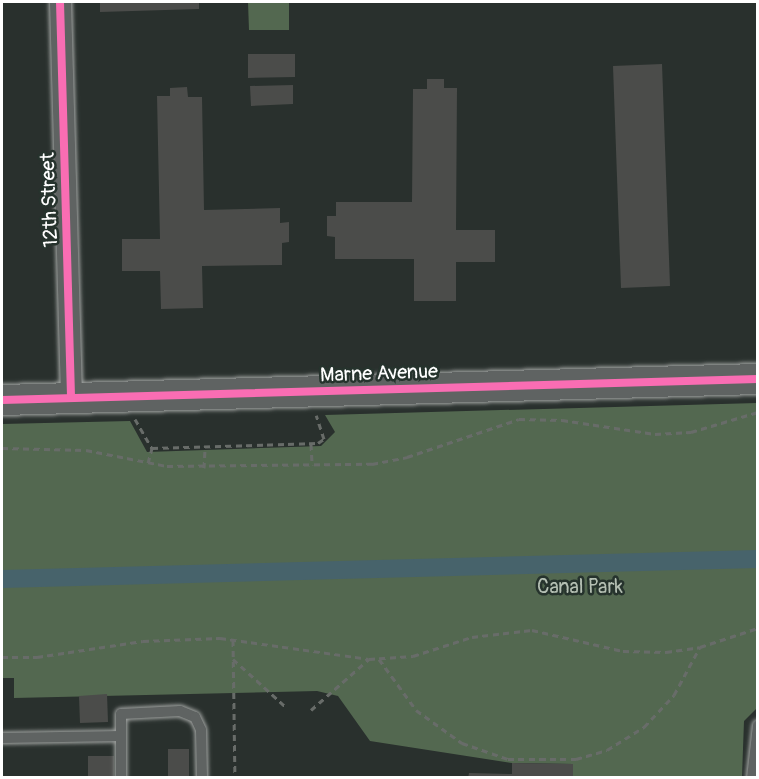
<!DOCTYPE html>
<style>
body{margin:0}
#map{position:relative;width:759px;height:779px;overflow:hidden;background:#29302d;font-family:Pangolin,sans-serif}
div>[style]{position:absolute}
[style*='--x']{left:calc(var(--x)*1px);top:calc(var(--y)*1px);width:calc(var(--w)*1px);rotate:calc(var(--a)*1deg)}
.green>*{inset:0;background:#536850}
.canal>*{height:18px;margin:-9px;padding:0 9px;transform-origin:9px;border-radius:9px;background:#47636b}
.building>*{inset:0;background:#4b4c4a}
.path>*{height:3px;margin-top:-1.5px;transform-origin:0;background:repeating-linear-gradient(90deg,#686c69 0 6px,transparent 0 10.5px)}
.roads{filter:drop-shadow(0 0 2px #9fa2a0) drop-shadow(0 0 2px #9fa2a0)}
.lane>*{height:10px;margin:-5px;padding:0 5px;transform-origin:5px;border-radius:5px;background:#5f6362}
.street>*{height:21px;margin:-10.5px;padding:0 10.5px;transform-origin:10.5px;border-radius:10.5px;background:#5f6362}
.secondary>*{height:30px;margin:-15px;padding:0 15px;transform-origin:15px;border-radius:15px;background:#5f6362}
.cycleway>*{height:8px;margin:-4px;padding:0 4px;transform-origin:4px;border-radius:4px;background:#f96db3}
span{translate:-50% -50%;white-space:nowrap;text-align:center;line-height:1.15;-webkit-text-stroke:5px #26332d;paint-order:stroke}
.street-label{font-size:20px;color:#fff}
.park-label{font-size:20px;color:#b4bfb3}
.frame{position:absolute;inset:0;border:3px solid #fff;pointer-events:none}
</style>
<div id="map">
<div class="green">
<i style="clip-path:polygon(248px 2px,289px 2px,289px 30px,249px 30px)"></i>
<i style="clip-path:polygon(757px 403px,758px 707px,744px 721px,742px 777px,573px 777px,573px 764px,512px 763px,370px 741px,338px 696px,317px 691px,14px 698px,14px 678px,2px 678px,2px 424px,130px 421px,147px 452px,321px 446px,335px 432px,325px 415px)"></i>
</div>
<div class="canal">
<i style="--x:2;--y:579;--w:756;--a:-1.52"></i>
</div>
<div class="building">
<i style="clip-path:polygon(100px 2px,199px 2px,199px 9px,100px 12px)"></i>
<i style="clip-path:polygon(248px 54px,295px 54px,295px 77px,248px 78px)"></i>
<i style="clip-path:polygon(662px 64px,670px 286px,621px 288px,613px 66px)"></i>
<i style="clip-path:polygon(427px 79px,444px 79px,444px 88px,457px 88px,456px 230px,495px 230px,495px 262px,456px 262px,456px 301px,414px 301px,414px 259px,335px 259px,335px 237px,327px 236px,327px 216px,336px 216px,336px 202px,412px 202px,413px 89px,427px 89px)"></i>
<i style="clip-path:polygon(293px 85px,293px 104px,251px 106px,250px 86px)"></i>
<i style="clip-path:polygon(187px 87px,188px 97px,202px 97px,204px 210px,280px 208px,280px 223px,289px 222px,289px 242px,282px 243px,282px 265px,202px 266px,203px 308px,161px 309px,160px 271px,122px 271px,122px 239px,160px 239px,157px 96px,170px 96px,170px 88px)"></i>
<i style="clip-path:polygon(107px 694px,108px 722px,80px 723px,79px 696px)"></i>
<i style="clip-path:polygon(168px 749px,189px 749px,189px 778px,168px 778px)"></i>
<i style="clip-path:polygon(88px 756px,114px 756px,114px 778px,88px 778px)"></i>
<i style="clip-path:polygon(512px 763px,573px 764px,573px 778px,468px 778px,469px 773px,512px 774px)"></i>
</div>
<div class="path">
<i style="--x:135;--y:419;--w:34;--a:60"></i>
<i style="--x:152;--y:448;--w:166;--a:-1.7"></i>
<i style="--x:318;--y:443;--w:7;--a:-34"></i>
<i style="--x:324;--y:439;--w:25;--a:-108"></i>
<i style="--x:311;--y:444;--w:21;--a:87"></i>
<i style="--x:2;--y:448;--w:84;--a:1.4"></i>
<i style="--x:86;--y:450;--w:83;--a:11.2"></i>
<i style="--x:167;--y:466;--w:205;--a:-0.6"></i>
<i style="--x:372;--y:464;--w:36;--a:-11"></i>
<i style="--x:407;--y:457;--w:118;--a:-18.7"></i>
<i style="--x:519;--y:419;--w:43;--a:1.3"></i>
<i style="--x:562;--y:420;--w:94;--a:8.6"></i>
<i style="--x:655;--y:434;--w:36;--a:-3"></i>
<i style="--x:691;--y:432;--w:70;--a:-16.6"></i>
<i style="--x:148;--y:463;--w:16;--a:-75"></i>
<i style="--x:204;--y:468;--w:22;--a:-87"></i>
<i style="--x:233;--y:640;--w:138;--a:89.2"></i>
<i style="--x:2;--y:657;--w:35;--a:0"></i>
<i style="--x:37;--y:657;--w:107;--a:-8.6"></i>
<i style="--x:143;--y:641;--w:77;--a:-2.2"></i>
<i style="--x:220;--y:638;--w:150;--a:8"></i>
<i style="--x:369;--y:659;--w:44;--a:-3.9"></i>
<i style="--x:413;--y:656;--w:62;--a:-17.9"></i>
<i style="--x:472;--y:637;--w:60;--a:-6.7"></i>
<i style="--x:532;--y:630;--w:93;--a:13"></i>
<i style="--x:623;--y:651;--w:43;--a:1.3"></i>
<i style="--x:666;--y:652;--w:34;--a:-8"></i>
<i style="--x:700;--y:647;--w:61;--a:-18.1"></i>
<i style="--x:233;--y:659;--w:73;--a:42.2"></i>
<i style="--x:379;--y:659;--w:63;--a:54"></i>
<i style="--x:416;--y:710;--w:57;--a:35.7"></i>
<i style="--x:462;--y:743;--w:49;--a:19.2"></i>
<i style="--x:508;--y:759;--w:68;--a:0"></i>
<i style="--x:576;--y:759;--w:32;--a:-16"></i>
<i style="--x:607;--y:750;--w:44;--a:-31.9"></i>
<i style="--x:644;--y:727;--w:44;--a:-46.8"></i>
<i style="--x:674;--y:695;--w:55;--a:-61.6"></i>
<i style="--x:311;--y:710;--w:77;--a:-41.3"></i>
</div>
<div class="roads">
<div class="lane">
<i style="--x:2;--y:738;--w:119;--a:-1"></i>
<i style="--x:121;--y:778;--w:64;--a:-90"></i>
<i style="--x:121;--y:714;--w:59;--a:-2.9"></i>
<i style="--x:180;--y:711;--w:16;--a:22"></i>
<i style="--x:195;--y:717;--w:14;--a:65"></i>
<i style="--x:201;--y:730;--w:48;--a:88.8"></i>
<i style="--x:752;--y:778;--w:53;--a:-83.5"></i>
</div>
<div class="street">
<i style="--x:60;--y:2;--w:396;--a:88.4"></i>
</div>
<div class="secondary">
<i style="--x:2;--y:400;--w:756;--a:-1.59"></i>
</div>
</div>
<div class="cycleway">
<i style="--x:60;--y:2;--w:396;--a:88.4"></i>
<i style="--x:2;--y:400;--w:756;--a:-1.59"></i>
</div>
<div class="street-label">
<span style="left:49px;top:200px;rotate:-92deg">12th Street</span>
<span style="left:379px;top:373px;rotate:-2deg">Marne Avenue</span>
</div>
<div class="park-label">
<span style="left:580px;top:586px">Canal Park</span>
</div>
<div class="frame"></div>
</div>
